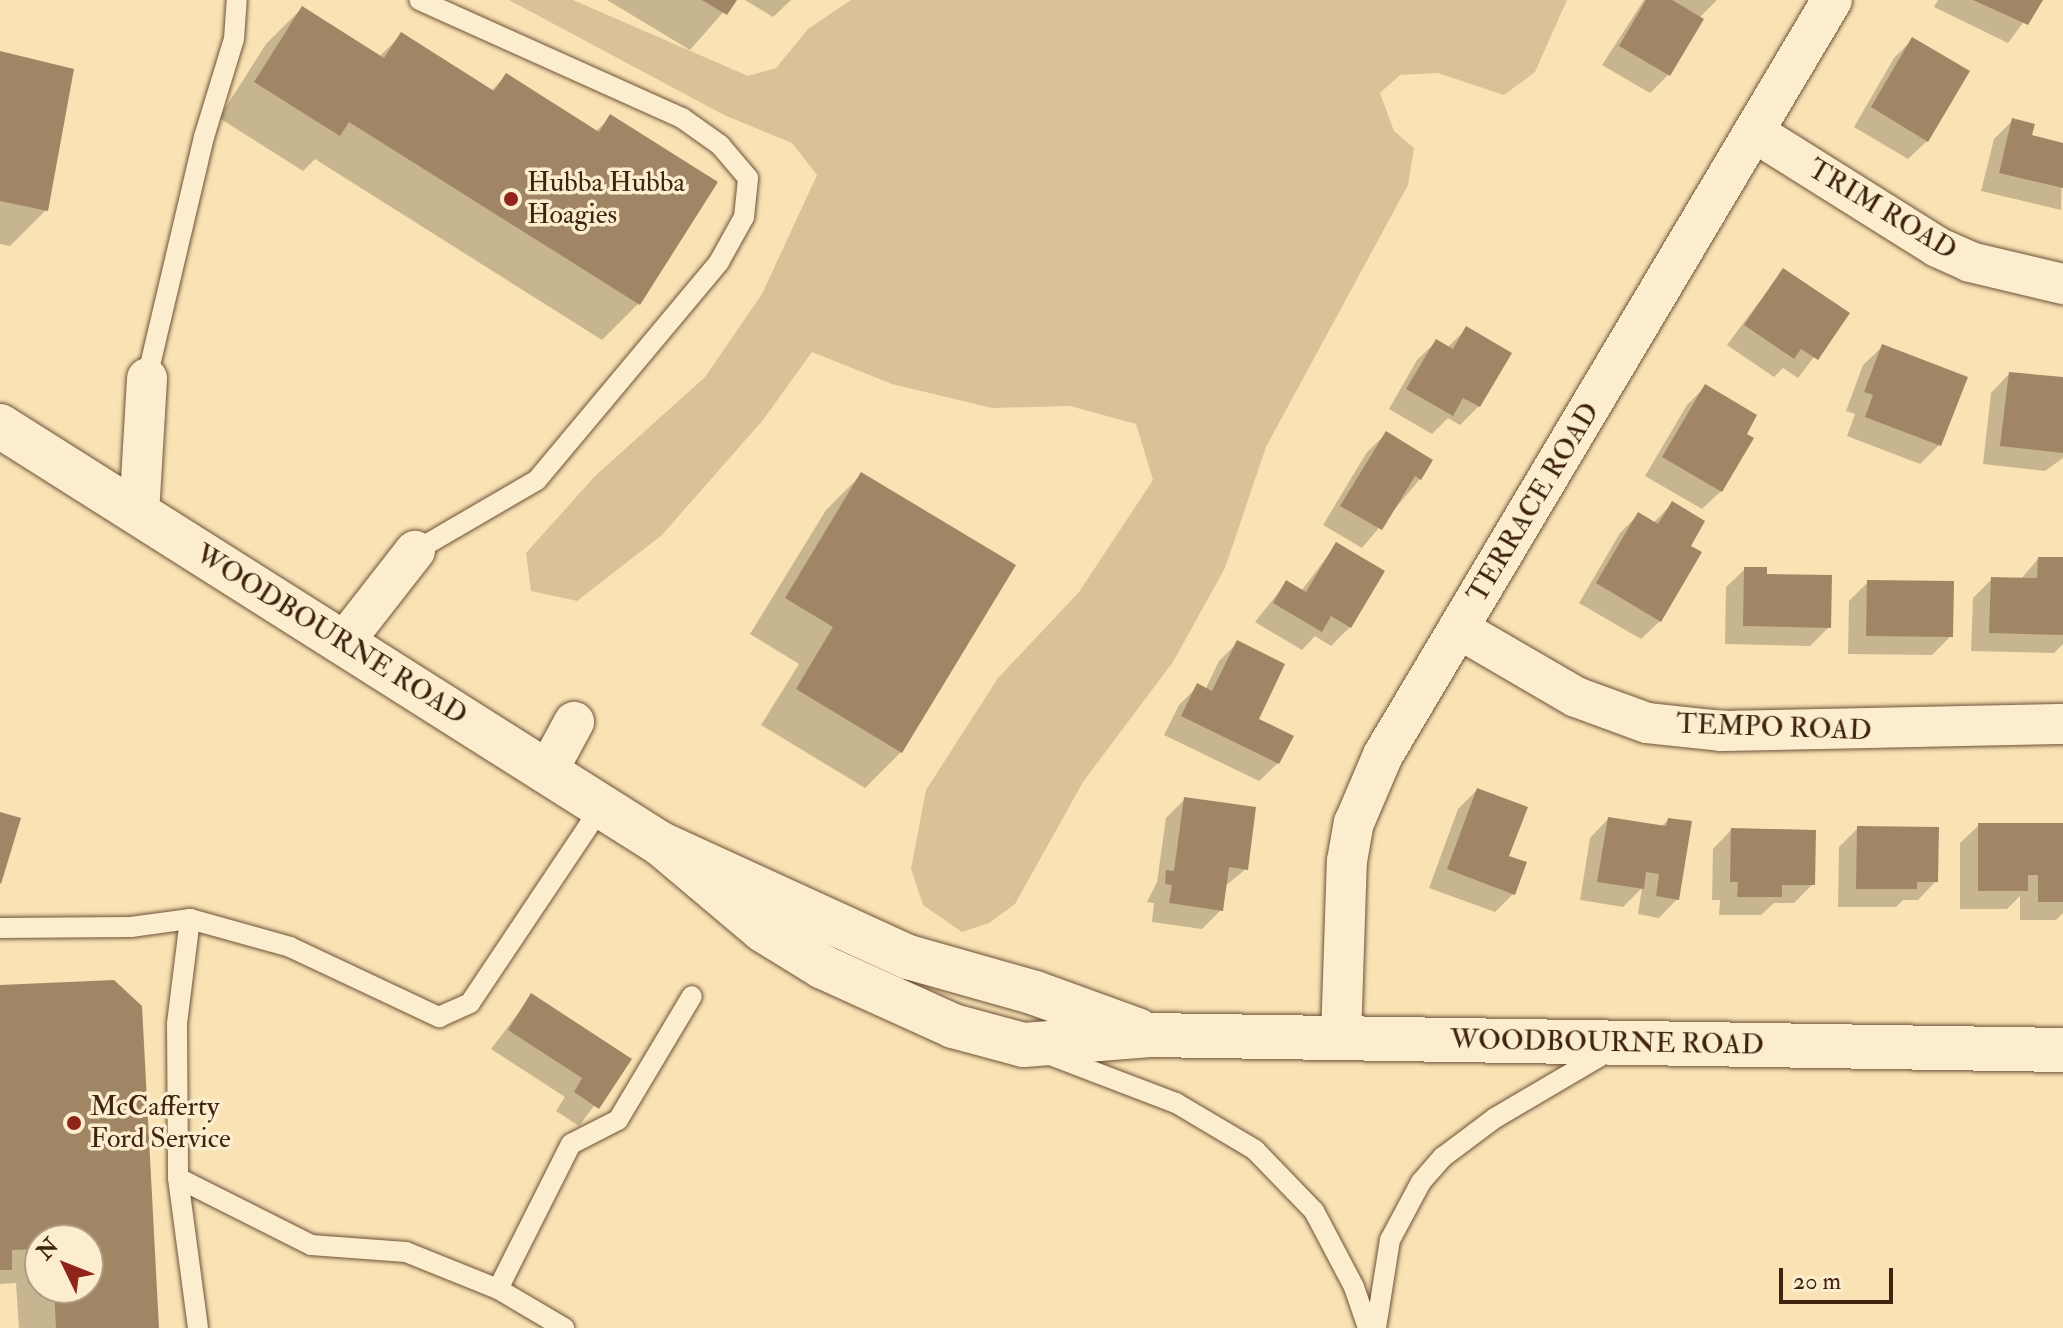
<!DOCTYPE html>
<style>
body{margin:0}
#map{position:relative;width:2063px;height:1328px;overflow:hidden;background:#f9e3b4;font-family:"IM FELL Double Pica",serif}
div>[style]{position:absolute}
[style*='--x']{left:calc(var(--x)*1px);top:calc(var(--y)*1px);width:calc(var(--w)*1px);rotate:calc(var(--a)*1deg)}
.green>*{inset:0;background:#dac298}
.shadow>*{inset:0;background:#0003}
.building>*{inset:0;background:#a08665}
.roads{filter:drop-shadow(0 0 2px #6e5239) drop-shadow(0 0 2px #6e5239)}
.service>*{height:20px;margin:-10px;padding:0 10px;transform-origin:10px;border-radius:10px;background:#fbedce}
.minor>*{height:40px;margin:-20px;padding:0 20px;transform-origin:20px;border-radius:20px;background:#fbedce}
.secondary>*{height:44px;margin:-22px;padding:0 22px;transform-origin:22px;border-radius:22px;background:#fbedce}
.dots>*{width:22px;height:22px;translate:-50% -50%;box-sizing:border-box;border:4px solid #fbedce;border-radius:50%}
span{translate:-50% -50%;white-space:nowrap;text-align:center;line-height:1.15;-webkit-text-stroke:7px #fbedce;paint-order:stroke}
.poi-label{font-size:28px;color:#402210}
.left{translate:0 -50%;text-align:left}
.street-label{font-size:28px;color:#402210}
.north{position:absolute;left:24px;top:1224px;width:80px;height:80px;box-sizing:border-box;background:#fbedce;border:2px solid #b09c82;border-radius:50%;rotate:313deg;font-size:22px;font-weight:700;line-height:32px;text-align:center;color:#402210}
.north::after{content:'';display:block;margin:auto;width:28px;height:36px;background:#8f2418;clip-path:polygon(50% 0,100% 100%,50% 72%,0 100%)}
.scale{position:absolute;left:1779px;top:1268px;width:114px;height:36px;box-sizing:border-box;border:4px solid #402210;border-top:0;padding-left:10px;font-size:24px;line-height:28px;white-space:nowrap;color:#402210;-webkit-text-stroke:6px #fbedce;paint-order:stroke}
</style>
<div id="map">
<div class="green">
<i style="clip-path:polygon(509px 0,573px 0,748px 76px,776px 68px,808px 29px,851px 0,1567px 0,1535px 72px,1504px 95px,1438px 73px,1400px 75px,1380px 93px,1394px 131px,1414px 148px,1408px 185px,1266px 447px,1225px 568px,1173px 662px,1083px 782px,1015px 904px,989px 923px,962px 932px,923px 905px,911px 869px,926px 790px,998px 678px,1079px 592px,1153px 480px,1136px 424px,1070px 406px,992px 408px,892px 384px,812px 352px,763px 420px,662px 535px,577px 601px,531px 591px,526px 553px,595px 476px,705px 377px,762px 294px,817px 175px,792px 143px,724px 115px)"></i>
</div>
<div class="shadow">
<i style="clip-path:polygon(607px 0,734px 0,690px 50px)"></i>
<i style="clip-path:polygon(745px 0,791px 0,773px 17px)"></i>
<i style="clip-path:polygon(1644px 0,1717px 0,1699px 18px,1668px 75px,1650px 93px,1602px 65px)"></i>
<i style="clip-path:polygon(1938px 0,2040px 0,2008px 43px,1934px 7px)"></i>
<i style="clip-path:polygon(302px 8px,379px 57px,401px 35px,491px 91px,506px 76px,595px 132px,611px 117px,715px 182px,638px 304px,602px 340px,315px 159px,303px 171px,219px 118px,266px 44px)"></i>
<i style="clip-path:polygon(1913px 39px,1927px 141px,1908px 159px,1854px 127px,1894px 58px)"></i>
<i style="clip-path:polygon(0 53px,46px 210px,10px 246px,0 244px)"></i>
<i style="clip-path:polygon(2013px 120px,2030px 137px,2063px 145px,2061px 210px,1981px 191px,1994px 139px)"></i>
<i style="clip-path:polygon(1783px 270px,1847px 313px,1798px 378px,1783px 368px,1774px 377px,1727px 345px)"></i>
<i style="clip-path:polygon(1466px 329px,1479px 406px,1460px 425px,1448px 418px,1432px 434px,1389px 409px,1417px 360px,1436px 342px,1447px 348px)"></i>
<i style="clip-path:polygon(1882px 347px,1939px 445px,1920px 464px,1847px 436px,1855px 414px,1846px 411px,1863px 365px)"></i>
<i style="clip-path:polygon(2009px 374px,2063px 379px,2063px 458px,2045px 471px,1983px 464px,1991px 393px)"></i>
<i style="clip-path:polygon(1705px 387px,1721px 491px,1702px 509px,1645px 476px,1687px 405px)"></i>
<i style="clip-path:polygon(1386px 434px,1420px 479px,1362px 548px,1323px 525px,1367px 452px)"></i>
<i style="clip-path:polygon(862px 474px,901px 752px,865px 788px,761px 725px,799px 664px,750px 634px,826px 510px)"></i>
<i style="clip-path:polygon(1672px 504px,1689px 546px,1660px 621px,1641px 639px,1579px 603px,1620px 533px,1638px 515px,1653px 523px)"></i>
<i style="clip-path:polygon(1336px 545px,1350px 627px,1331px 646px,1315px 636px,1302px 650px,1255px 622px,1286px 583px,1301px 591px)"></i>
<i style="clip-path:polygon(2038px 559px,2063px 559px,2063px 644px,2054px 653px,1971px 651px,1973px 598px,1992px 579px,2020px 580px)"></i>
<i style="clip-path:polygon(1745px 569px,1829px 627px,1810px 646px,1725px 644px,1726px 587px)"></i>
<i style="clip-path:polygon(1868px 582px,1951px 636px,1932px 655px,1848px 654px,1849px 601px)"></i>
<i style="clip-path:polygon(1238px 642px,1256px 720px,1278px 763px,1259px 781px,1164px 735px,1179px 705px,1198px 686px,1205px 690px,1219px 661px)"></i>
<i style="clip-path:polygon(1477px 790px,1507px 857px,1513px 894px,1495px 912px,1429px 888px,1458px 809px)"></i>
<i style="clip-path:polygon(1185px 799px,1246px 869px,1224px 887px,1221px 910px,1202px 929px,1152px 922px,1154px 903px,1147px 902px,1157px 882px,1166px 818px)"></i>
<i style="clip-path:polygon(1608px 819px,1661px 827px,1668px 820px,1677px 899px,1659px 918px,1638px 914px,1642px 888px,1623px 907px,1580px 900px,1590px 838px)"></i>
<i style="clip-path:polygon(1979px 825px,2063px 825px,2063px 913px,2056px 920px,2020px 920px,2020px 896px,2007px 909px,1960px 909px,1960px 843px)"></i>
<i style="clip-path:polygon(1858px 828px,1936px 881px,1918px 900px,1903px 900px,1896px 907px,1838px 907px,1839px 847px)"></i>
<i style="clip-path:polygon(1731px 830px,1813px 884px,1794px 903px,1774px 903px,1761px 915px,1719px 915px,1720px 900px,1712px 900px,1713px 849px)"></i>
<i style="clip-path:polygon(evenodd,0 987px,157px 1328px,19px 1328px,16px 1283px,0 1284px,0 987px,40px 1240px,88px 1240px,88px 1288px,40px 1288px,40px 1240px)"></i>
<i style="clip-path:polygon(532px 995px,629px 1059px,579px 1126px,556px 1111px,565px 1097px,491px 1049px)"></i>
</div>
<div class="building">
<i style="clip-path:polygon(702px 0,737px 0,727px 15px)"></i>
<i style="clip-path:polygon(1646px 0,1672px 0,1704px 19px,1670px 76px,1619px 46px)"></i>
<i style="clip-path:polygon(1973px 0,2043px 0,2028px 25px)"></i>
<i style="clip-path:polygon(302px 6px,384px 58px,401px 32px,494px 91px,506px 73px,599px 132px,610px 114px,718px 182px,640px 305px,349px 122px,340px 136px,254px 82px)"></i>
<i style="clip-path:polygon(1912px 37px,1970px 71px,1928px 142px,1871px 107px)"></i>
<i style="clip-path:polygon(0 51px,74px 69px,48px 211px,0 201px)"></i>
<i style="clip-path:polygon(2012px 118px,2035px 124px,2032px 135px,2063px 143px,2063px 188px,1999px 173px)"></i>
<i style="clip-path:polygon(1783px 268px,1850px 313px,1818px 360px,1801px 349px,1794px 359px,1744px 325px)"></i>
<i style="clip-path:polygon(1466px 326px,1512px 353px,1480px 407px,1463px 398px,1453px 416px,1406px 389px,1436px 339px,1453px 349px)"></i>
<i style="clip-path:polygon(1882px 344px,1968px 377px,1941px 446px,1865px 417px,1873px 395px,1864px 392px)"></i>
<i style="clip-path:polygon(2009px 372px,2063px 377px,2063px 453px,2000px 446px)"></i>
<i style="clip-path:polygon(1705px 384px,1757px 415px,1747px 434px,1754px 438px,1722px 492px,1662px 457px)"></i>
<i style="clip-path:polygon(1386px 431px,1433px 460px,1421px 480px,1415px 476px,1382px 530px,1340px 506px)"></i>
<i style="clip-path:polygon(861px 472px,1016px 565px,902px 753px,796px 689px,833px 627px,785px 598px)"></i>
<i style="clip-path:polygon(1672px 501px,1705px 521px,1691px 546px,1702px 552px,1661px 622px,1596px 583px,1638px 512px,1658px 524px)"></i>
<i style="clip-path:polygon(1336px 542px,1385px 571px,1351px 628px,1331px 616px,1322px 632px,1273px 603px,1286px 580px,1306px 592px)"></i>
<i style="clip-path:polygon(2038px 557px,2063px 557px,2063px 635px,1989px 633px,1991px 577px,2037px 578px)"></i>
<i style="clip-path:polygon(1744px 567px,1767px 567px,1767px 574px,1832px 575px,1831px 628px,1743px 626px)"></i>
<i style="clip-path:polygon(1867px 580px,1954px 581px,1953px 637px,1866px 636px)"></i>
<i style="clip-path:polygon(1237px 640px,1285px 664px,1259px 719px,1294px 736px,1279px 764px,1181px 716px,1197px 683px,1212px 691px)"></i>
<i style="clip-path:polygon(1477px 788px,1528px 807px,1509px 856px,1527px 862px,1515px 895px,1447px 869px)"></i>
<i style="clip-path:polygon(1184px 797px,1256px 807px,1248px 870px,1229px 867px,1223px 911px,1169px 903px,1172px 885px,1165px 884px,1166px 870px,1174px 871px)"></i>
<i style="clip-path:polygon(0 812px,21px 818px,1px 884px,0 883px)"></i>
<i style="clip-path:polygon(1608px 817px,1666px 826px,1668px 818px,1692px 821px,1679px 900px,1656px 896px,1659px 874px,1646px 872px,1644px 889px,1597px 882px)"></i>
<i style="clip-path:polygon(1978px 823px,2063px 823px,2063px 902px,2038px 902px,2038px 875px,2028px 875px,2028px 891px,1978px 891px)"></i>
<i style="clip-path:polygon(1857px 826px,1939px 827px,1938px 882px,1917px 882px,1917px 889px,1856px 889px)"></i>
<i style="clip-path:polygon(1731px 828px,1816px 830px,1815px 885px,1782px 885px,1782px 897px,1737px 897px,1738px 882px,1730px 882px)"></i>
<i style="clip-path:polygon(114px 980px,142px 1006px,159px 1328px,56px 1328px,54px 1288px,88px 1288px,88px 1240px,40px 1240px,40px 1249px,12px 1250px,12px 1270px,0 1270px,0 985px)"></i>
<i style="clip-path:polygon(531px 993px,632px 1059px,599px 1109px,574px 1092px,582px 1078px,508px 1030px)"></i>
</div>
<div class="roads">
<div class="service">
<i style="--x:147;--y:378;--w:248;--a:-76.7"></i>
<i style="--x:204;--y:137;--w:102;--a:-73"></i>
<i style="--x:234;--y:39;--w:39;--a:-86"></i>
<i style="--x:415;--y:551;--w:141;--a:-30.2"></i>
<i style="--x:537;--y:480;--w:284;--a:-50.1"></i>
<i style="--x:719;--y:262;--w:51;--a:-60.9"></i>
<i style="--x:744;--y:217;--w:39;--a:-84"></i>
<i style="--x:748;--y:178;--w:43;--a:-130.3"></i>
<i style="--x:720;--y:145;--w:47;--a:-144.6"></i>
<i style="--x:682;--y:118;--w:288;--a:-155.8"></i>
<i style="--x:190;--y:919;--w:106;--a:97.1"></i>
<i style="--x:177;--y:1024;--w:154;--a:89.6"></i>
<i style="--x:178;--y:1178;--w:149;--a:26.7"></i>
<i style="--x:311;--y:1245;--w:95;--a:4.2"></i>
<i style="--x:406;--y:1252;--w:99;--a:21.9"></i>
<i style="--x:498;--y:1289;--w:77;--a:30.6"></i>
<i style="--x:0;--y:928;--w:131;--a:-0.4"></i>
<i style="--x:131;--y:927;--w:60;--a:-7.7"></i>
<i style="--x:190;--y:919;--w:104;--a:15.6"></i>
<i style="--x:290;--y:947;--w:165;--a:25.2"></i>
<i style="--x:439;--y:1017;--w:34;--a:-24"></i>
<i style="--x:470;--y:1003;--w:236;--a:-56.2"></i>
<i style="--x:1050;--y:1055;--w:135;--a:20.9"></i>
<i style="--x:1176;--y:1103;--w:92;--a:30.7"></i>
<i style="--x:1255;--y:1150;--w:85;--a:46"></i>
<i style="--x:1314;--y:1211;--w:86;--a:62.2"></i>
<i style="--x:1354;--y:1287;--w:43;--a:71.1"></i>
<i style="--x:178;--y:1178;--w:151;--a:82.4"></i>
<i style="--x:498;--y:1289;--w:162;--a:-63.3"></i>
<i style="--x:571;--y:1144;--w:53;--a:-27.1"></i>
<i style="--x:618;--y:1120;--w:144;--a:-59.2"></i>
<i style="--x:1376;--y:1328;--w:89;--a:-81"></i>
<i style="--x:1390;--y:1240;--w:66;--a:-61.9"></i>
<i style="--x:1421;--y:1182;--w:33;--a:-49"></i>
<i style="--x:1443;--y:1157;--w:65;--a:-36.9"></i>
<i style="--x:1495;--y:1118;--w:132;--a:-30.4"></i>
</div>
<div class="minor">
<i style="--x:1754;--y:132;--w:216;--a:32.1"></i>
<i style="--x:1937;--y:247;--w:36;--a:24"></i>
<i style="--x:1970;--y:262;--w:96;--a:13.3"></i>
<i style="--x:139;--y:514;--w:136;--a:-86.6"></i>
<i style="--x:1459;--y:629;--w:135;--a:30.2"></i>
<i style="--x:1576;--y:697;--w:76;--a:20.1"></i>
<i style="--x:1647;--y:723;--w:74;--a:6.2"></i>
<i style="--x:1721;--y:731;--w:342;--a:-1.2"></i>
<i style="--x:343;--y:643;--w:117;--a:-52"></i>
<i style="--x:547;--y:772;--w:57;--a:-61.6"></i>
<i style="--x:1341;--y:1038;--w:177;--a:-88.1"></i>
<i style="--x:1347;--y:861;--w:39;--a:-80"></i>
<i style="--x:1354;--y:823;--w:74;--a:-66.9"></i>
<i style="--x:1383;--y:755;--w:878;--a:-59.26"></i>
</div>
<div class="secondary">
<i style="--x:0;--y:426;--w:782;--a:32.31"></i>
<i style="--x:661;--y:844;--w:272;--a:24.6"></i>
<i style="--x:908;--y:957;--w:132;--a:15.8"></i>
<i style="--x:1035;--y:993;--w:109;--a:19.9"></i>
<i style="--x:661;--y:844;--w:133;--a:40.1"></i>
<i style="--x:763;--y:930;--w:70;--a:31.7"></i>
<i style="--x:823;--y:967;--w:143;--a:24.4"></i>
<i style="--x:953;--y:1026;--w:73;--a:15"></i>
<i style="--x:1024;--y:1045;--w:126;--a:-4.5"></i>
<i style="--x:1150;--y:1035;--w:913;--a:0.94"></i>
</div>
</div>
<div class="dots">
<i style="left:511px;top:199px;background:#8f2418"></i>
<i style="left:74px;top:1123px;background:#8f2418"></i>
</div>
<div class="poi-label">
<span class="left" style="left:527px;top:199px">Hubba Hubba<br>Hoagies</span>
<span class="left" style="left:90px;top:1123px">McCafferty<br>Ford Service</span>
</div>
<div class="street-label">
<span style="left:1882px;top:210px;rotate:31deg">TRIM ROAD</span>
<span style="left:1534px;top:503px;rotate:-59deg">TERRACE ROAD</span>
<span style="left:331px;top:635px;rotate:32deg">WOODBOURNE ROAD</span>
<span style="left:1774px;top:728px;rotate:2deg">TEMPO ROAD</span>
<span style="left:1607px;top:1043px;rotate:1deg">WOODBOURNE ROAD</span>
</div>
<div class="north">N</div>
<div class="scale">20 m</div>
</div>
